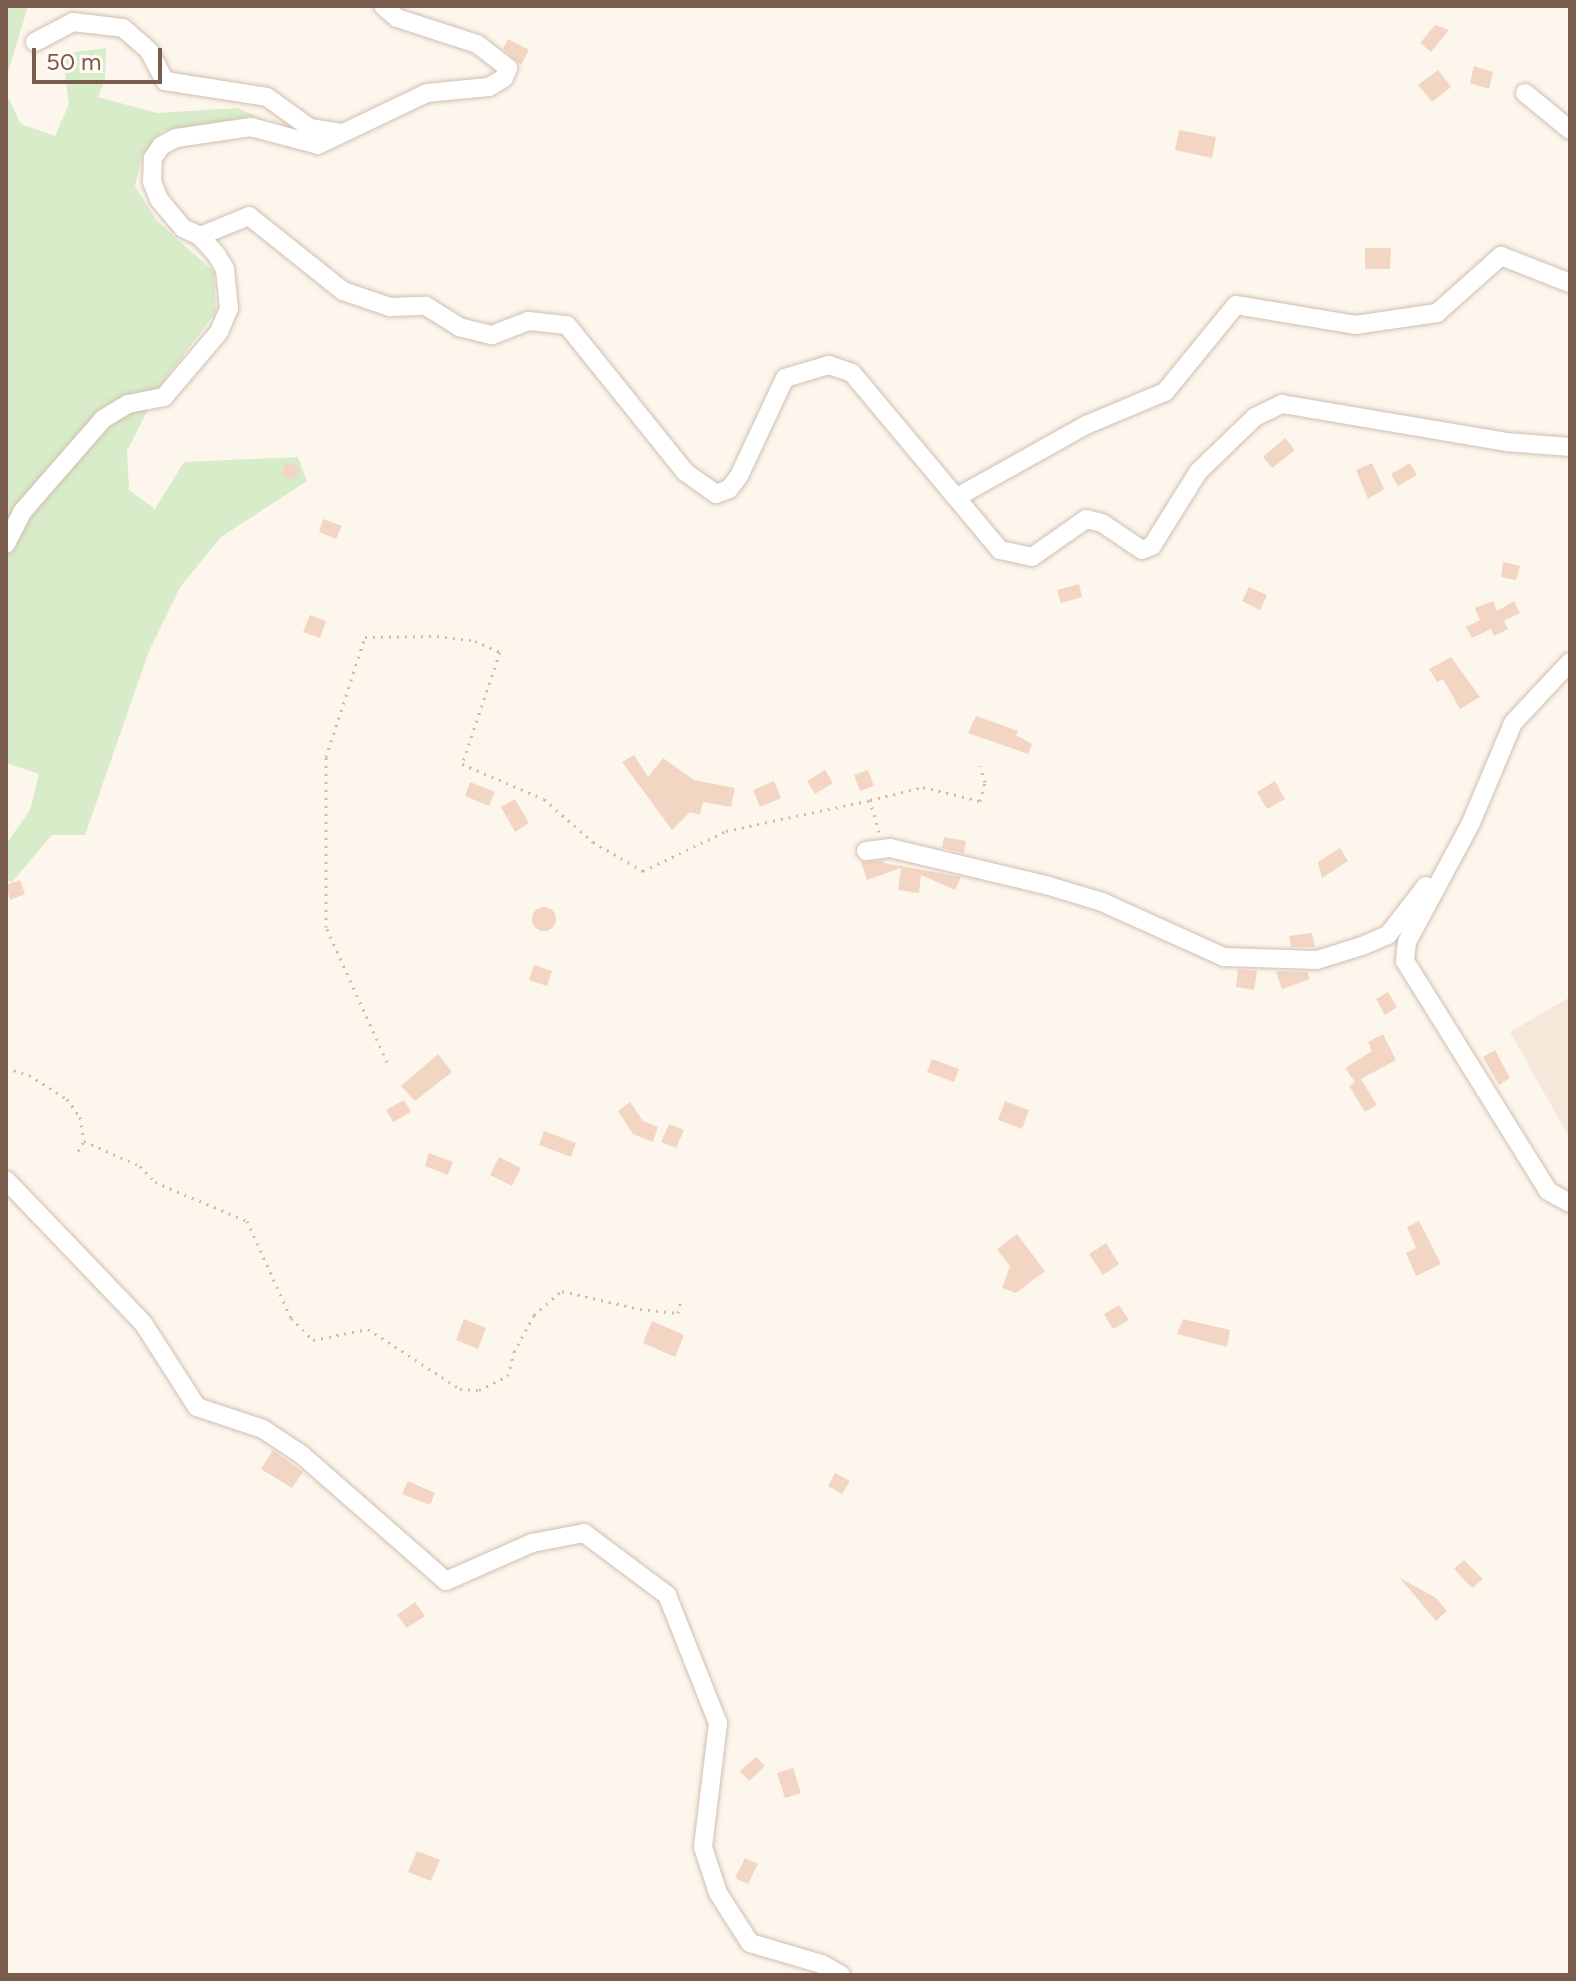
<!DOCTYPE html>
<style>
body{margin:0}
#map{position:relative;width:1576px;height:1981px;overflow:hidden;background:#fdf6ec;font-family:Figtree,sans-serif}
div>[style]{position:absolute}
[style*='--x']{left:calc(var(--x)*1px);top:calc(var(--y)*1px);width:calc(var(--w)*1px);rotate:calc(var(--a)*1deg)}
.residential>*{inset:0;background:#f5e8da}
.green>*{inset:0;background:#d8ecc9}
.building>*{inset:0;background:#f3d5c3}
.round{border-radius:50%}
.path>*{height:3px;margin-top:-1.5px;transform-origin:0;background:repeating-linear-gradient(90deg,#d9b8a5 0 2px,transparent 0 8px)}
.roads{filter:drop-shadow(0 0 2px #d1beb0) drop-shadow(0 0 2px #d1beb0)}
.minor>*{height:18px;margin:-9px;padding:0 9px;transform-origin:9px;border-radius:9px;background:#fff}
span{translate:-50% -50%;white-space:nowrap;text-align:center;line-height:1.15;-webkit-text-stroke:8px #fffaf3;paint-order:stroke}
.frame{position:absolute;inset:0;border:8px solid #7a5c4d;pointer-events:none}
.scale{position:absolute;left:32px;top:48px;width:130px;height:36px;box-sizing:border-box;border:4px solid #7a5c4d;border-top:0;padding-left:10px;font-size:24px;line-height:28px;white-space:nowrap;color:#7a5c4d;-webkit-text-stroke:6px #fffaf3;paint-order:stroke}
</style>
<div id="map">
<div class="residential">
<i style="clip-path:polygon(1570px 997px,1570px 1139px,1510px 1032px)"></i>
</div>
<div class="green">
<i style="clip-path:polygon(6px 6px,28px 6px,6px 79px)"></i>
<i style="clip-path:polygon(106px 48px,105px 80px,98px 97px,157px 113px,238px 108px,255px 116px,162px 131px,142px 156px,135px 186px,157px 221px,214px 272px,216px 312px,158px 389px,127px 451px,129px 490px,155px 509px,184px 462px,298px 457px,307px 481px,221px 537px,181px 586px,149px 651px,85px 835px,52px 835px,12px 882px,6px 880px,6px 844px,30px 810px,39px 774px,6px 763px,6px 93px,21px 124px,55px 136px,69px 104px,62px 54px)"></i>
</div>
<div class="building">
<i style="clip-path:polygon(1435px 25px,1449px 30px,1431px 52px,1420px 43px)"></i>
<i style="clip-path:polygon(508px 39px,529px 50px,521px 65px,503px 49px)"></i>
<i style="clip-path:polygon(1474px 66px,1493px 72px,1489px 89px,1470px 83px)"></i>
<i style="clip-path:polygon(1438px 70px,1451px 87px,1432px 102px,1418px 85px)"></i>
<i style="clip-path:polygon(1179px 130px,1216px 137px,1212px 158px,1175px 150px)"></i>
<i style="clip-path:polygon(1365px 248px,1391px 248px,1390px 269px,1365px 269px)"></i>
<i style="clip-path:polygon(1285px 438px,1295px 450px,1272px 468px,1263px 457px)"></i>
<i style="clip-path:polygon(286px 462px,300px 468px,295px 480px,281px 475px)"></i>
<i style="clip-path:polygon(1372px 463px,1384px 489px,1368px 499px,1356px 470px)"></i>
<i style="clip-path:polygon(1410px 463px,1417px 475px,1398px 486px,1391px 474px)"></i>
<i style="clip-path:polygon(323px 519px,342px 526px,336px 539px,319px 532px)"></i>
<i style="clip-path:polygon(1503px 562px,1520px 566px,1516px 580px,1501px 577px)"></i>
<i style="clip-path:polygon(1079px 584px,1082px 597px,1061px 603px,1057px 590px)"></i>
<i style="clip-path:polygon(1249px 587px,1267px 595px,1260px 610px,1242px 601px)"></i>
<i style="clip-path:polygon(1493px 601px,1497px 611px,1514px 601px,1520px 613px,1504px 621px,1508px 629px,1494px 636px,1491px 629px,1472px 638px,1466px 627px,1480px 620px,1475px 608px)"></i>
<i style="clip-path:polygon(310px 615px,326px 621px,320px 638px,303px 632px)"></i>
<i style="clip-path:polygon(1451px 657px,1480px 697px,1460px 709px,1443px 679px,1437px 682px,1429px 669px)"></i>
<i style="clip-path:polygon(976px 716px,1018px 731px,1016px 735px,1032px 744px,1028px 754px,968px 733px)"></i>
<i style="clip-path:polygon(634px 755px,648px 777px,663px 758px,694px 780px,735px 788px,731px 807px,703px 802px,700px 815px,690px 812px,672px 830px,622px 762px)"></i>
<i style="clip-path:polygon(825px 770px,833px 783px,815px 794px,807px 781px)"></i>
<i style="clip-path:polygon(868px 770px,874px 786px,860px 791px,854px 775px)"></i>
<i style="clip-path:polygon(774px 781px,781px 798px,760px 807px,753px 790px)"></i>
<i style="clip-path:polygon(1275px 781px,1285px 799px,1267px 809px,1257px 792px)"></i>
<i style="clip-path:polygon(470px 782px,495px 792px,489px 806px,465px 796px)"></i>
<i style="clip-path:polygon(515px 799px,529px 823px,515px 832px,501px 807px)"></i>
<i style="clip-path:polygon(944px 837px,966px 841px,964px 853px,942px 848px)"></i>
<i style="clip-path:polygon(1340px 848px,1348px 861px,1322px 878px,1318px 862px)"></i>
<i style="clip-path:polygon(883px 861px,884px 863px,961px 877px,955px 890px,921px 875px,919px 893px,898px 890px,901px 868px,867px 880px,861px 862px)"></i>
<i style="clip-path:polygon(20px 880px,25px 894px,10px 900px,6px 885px)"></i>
<i class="round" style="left:532px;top:907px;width:24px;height:24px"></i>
<i style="clip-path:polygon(1312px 933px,1315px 947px,1291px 947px,1289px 936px)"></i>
<i style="clip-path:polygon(534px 965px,552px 971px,547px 986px,529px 980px)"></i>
<i style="clip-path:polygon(1238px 969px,1257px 971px,1254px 990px,1236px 987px)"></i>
<i style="clip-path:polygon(1280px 971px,1307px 972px,1310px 979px,1282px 989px,1276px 972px)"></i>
<i style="clip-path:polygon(1388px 992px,1397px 1007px,1385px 1015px,1376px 999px)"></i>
<i style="clip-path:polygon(1383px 1034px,1396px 1060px,1361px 1079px,1377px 1105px,1365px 1112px,1349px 1086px,1355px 1082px,1345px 1068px,1372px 1051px,1368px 1042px)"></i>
<i style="clip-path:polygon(1495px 1050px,1510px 1078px,1499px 1085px,1483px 1057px)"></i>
<i style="clip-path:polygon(438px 1054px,452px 1072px,415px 1101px,401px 1086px)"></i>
<i style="clip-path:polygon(932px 1059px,959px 1069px,954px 1082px,927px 1072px)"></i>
<i style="clip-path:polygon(404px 1100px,411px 1112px,393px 1122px,386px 1110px)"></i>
<i style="clip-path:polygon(1005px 1101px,1029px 1110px,1022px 1129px,998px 1120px)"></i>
<i style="clip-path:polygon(630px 1102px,643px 1121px,658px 1127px,653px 1142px,633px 1134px,618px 1111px)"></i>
<i style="clip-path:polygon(669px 1124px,684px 1130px,676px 1148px,661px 1142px)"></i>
<i style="clip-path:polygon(544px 1131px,576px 1143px,571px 1157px,539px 1145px)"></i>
<i style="clip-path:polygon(429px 1153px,453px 1162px,448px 1175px,425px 1166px)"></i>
<i style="clip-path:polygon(499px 1157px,521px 1168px,512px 1186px,490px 1175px)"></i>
<i style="clip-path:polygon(1419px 1221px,1441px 1264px,1416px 1276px,1406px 1253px,1416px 1248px,1407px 1227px)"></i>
<i style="clip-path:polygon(1017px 1234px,1045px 1271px,1016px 1293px,1002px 1288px,1010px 1266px,997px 1249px)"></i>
<i style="clip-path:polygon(1106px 1243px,1119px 1264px,1103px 1275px,1089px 1254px)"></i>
<i style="clip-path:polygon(1119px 1305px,1129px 1320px,1113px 1329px,1104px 1314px)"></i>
<i style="clip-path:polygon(464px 1319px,486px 1328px,478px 1349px,456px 1340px)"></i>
<i style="clip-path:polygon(1183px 1319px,1230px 1330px,1227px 1347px,1177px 1334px)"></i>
<i style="clip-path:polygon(652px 1321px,684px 1335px,675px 1357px,643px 1343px)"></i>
<i style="clip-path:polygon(273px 1450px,303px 1472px,292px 1488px,261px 1469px)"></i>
<i style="clip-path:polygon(835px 1473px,850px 1481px,842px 1494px,828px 1486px)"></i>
<i style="clip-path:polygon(408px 1481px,435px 1493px,430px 1505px,402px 1494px)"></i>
<i style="clip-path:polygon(1464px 1560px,1483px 1579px,1472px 1588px,1454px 1569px)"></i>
<i style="clip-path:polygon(1400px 1578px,1436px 1598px,1447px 1611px,1436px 1621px)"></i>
<i style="clip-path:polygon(415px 1602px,425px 1616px,407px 1628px,397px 1615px)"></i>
<i style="clip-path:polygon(756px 1757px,765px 1766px,749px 1781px,740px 1771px)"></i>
<i style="clip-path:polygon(793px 1768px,801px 1793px,785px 1798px,777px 1773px)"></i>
<i style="clip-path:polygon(417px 1851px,440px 1860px,431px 1881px,408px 1872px)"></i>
<i style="clip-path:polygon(745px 1858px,758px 1864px,748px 1884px,735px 1878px)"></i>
</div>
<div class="path">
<i style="--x:879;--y:832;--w:33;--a:-106"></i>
<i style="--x:870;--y:800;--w:55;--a:-13.8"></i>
<i style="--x:923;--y:787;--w:59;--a:13.8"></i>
<i style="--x:980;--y:801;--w:20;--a:-75"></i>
<i style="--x:985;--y:782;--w:17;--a:-107"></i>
<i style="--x:387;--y:1062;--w:148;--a:-114.3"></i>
<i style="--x:326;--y:927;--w:170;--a:-90"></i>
<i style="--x:326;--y:757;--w:126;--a:-72"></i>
<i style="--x:365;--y:637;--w:72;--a:-0.8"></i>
<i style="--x:437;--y:636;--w:38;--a:7"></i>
<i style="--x:475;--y:641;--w:27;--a:24"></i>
<i style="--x:500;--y:652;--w:118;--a:108.7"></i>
<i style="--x:462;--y:764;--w:89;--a:23.1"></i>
<i style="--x:544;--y:799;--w:65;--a:41.3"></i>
<i style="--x:593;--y:842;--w:58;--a:30.1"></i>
<i style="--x:643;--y:871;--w:92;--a:-25.7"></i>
<i style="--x:726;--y:831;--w:147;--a:-12.1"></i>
<i style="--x:6;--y:1068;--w:24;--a:17"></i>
<i style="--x:29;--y:1075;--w:45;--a:32.3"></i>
<i style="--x:67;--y:1099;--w:22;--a:54"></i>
<i style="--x:80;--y:1117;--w:24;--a:81"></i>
<i style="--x:78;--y:1151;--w:12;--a:-59"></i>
<i style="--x:84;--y:1141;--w:61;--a:24.1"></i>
<i style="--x:140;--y:1166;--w:22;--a:47"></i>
<i style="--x:155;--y:1182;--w:100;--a:23"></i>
<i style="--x:247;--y:1221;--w:107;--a:65.6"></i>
<i style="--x:291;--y:1318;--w:31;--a:45"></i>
<i style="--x:313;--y:1340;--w:56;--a:-11.3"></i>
<i style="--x:368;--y:1329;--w:110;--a:33.1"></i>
<i style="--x:460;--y:1389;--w:19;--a:3"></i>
<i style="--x:479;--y:1390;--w:32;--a:-26"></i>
<i style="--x:508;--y:1376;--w:25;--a:-76"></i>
<i style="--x:514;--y:1352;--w:42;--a:-61.6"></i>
<i style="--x:534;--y:1315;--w:37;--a:-41"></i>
<i style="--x:562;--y:1291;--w:80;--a:13"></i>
<i style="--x:640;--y:1309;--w:38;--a:6"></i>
<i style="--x:678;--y:1313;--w:10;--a:-79"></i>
</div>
<div class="roads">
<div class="minor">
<i style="--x:35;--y:42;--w:43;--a:-27.8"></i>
<i style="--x:73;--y:22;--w:50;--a:6.8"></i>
<i style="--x:123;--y:28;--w:35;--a:41"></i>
<i style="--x:149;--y:51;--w:34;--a:62"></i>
<i style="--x:165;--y:81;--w:103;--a:8.9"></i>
<i style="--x:267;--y:97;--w:53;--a:35.8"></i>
<i style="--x:310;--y:128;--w:32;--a:9"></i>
<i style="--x:1525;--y:93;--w:58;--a:39.4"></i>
<i style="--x:200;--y:236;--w:53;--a:-22.2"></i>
<i style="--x:249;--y:216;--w:120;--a:38.6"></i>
<i style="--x:343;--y:291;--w:50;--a:18.8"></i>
<i style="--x:390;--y:307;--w:36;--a:-2"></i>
<i style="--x:426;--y:306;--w:39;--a:32"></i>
<i style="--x:459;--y:327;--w:34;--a:14"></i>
<i style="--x:492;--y:335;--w:39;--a:-21"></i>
<i style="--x:528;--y:321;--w:39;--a:6"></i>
<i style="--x:567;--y:325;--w:189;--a:51.2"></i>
<i style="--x:685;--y:472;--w:38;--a:35"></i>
<i style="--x:716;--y:494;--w:14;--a:-21"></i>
<i style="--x:729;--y:489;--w:16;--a:-52"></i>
<i style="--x:739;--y:476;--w:108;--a:-64.9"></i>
<i style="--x:785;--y:378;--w:46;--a:-16.5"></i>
<i style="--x:829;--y:365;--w:24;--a:19"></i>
<i style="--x:852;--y:373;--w:231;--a:50.1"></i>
<i style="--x:1000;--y:550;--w:33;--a:12"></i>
<i style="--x:1032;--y:557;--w:66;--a:-35.1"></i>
<i style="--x:1086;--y:519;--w:16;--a:14"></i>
<i style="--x:1102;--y:523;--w:48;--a:34"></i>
<i style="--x:1142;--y:550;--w:11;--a:-22"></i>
<i style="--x:1152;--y:546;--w:87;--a:-58.1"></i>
<i style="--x:1198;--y:472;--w:79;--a:-44"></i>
<i style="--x:1255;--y:417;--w:30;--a:-26"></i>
<i style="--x:1282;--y:404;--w:227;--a:9.6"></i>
<i style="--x:1506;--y:442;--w:64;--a:4.5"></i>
<i style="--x:959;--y:496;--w:145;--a:-29.2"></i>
<i style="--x:1086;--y:425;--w:86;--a:-22.7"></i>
<i style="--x:1165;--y:392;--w:112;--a:-50.8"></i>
<i style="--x:1236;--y:305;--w:121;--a:9.5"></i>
<i style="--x:1355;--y:325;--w:83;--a:-8.3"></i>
<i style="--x:1437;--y:313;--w:86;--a:-41.7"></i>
<i style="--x:1501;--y:256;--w:74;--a:21.4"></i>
<i style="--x:6;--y:544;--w:36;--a:-63"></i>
<i style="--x:22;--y:512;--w:123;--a:-48.9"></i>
<i style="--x:103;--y:419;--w:29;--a:-31"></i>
<i style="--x:128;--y:404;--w:37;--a:-11"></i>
<i style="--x:164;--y:397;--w:85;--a:-49.8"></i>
<i style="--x:219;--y:332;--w:26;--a:-67"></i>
<i style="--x:229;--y:308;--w:39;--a:-96"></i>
<i style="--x:225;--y:269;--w:17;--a:-121"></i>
<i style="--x:216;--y:254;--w:24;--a:-132"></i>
<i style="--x:200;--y:236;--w:19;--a:-155"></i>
<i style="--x:183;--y:228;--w:38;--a:-130"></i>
<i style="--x:159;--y:199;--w:18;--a:-112"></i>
<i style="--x:152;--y:182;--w:24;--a:-88"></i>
<i style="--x:153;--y:158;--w:14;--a:-56"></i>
<i style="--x:161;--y:146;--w:17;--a:-28"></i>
<i style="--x:176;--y:138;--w:76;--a:-8.3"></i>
<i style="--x:251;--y:127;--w:69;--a:15"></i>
<i style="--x:318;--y:145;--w:121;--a:-25.5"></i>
<i style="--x:427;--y:93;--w:62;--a:-5.5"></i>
<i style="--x:489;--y:87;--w:17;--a:-31"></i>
<i style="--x:504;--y:78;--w:11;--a:-68"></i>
<i style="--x:508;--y:68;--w:39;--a:-142"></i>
<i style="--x:477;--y:44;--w:84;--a:-162"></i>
<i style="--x:397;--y:18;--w:18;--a:-139"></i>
<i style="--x:1570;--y:662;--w:83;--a:133.1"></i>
<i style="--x:1513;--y:723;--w:108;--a:112.8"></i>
<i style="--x:1471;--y:823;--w:135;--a:118.3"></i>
<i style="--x:1407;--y:942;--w:19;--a:96"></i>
<i style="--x:1405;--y:961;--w:271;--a:58.1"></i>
<i style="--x:1548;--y:1191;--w:25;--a:29"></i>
<i style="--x:866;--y:851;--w:24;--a:-7"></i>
<i style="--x:890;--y:848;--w:163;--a:13.4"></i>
<i style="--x:1049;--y:886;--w:55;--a:16.8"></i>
<i style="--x:1102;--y:902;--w:134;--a:24.3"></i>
<i style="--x:1224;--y:957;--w:93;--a:1.8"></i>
<i style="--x:1317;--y:960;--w:47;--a:-17.3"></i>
<i style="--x:1362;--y:946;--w:28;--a:-23"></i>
<i style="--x:1388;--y:935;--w:62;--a:-52.2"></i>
<i style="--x:6;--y:1180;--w:198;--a:46.2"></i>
<i style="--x:143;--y:1323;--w:100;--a:57.3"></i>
<i style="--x:197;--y:1407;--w:70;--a:18.4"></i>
<i style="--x:263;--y:1429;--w:47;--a:33.7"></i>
<i style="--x:302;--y:1455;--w:191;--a:41.2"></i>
<i style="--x:446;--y:1581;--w:94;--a:-23.8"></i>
<i style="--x:532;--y:1543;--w:53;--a:-10.9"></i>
<i style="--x:584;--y:1533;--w:104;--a:36.8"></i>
<i style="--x:667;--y:1595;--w:138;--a:68.3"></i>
<i style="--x:718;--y:1723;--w:125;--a:96.9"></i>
<i style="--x:703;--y:1847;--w:48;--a:71.9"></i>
<i style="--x:718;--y:1893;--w:59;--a:57.4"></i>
<i style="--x:750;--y:1943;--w:75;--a:16.3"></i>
<i style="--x:822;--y:1964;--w:22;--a:30"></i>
</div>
</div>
<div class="frame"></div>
<div class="scale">50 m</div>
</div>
